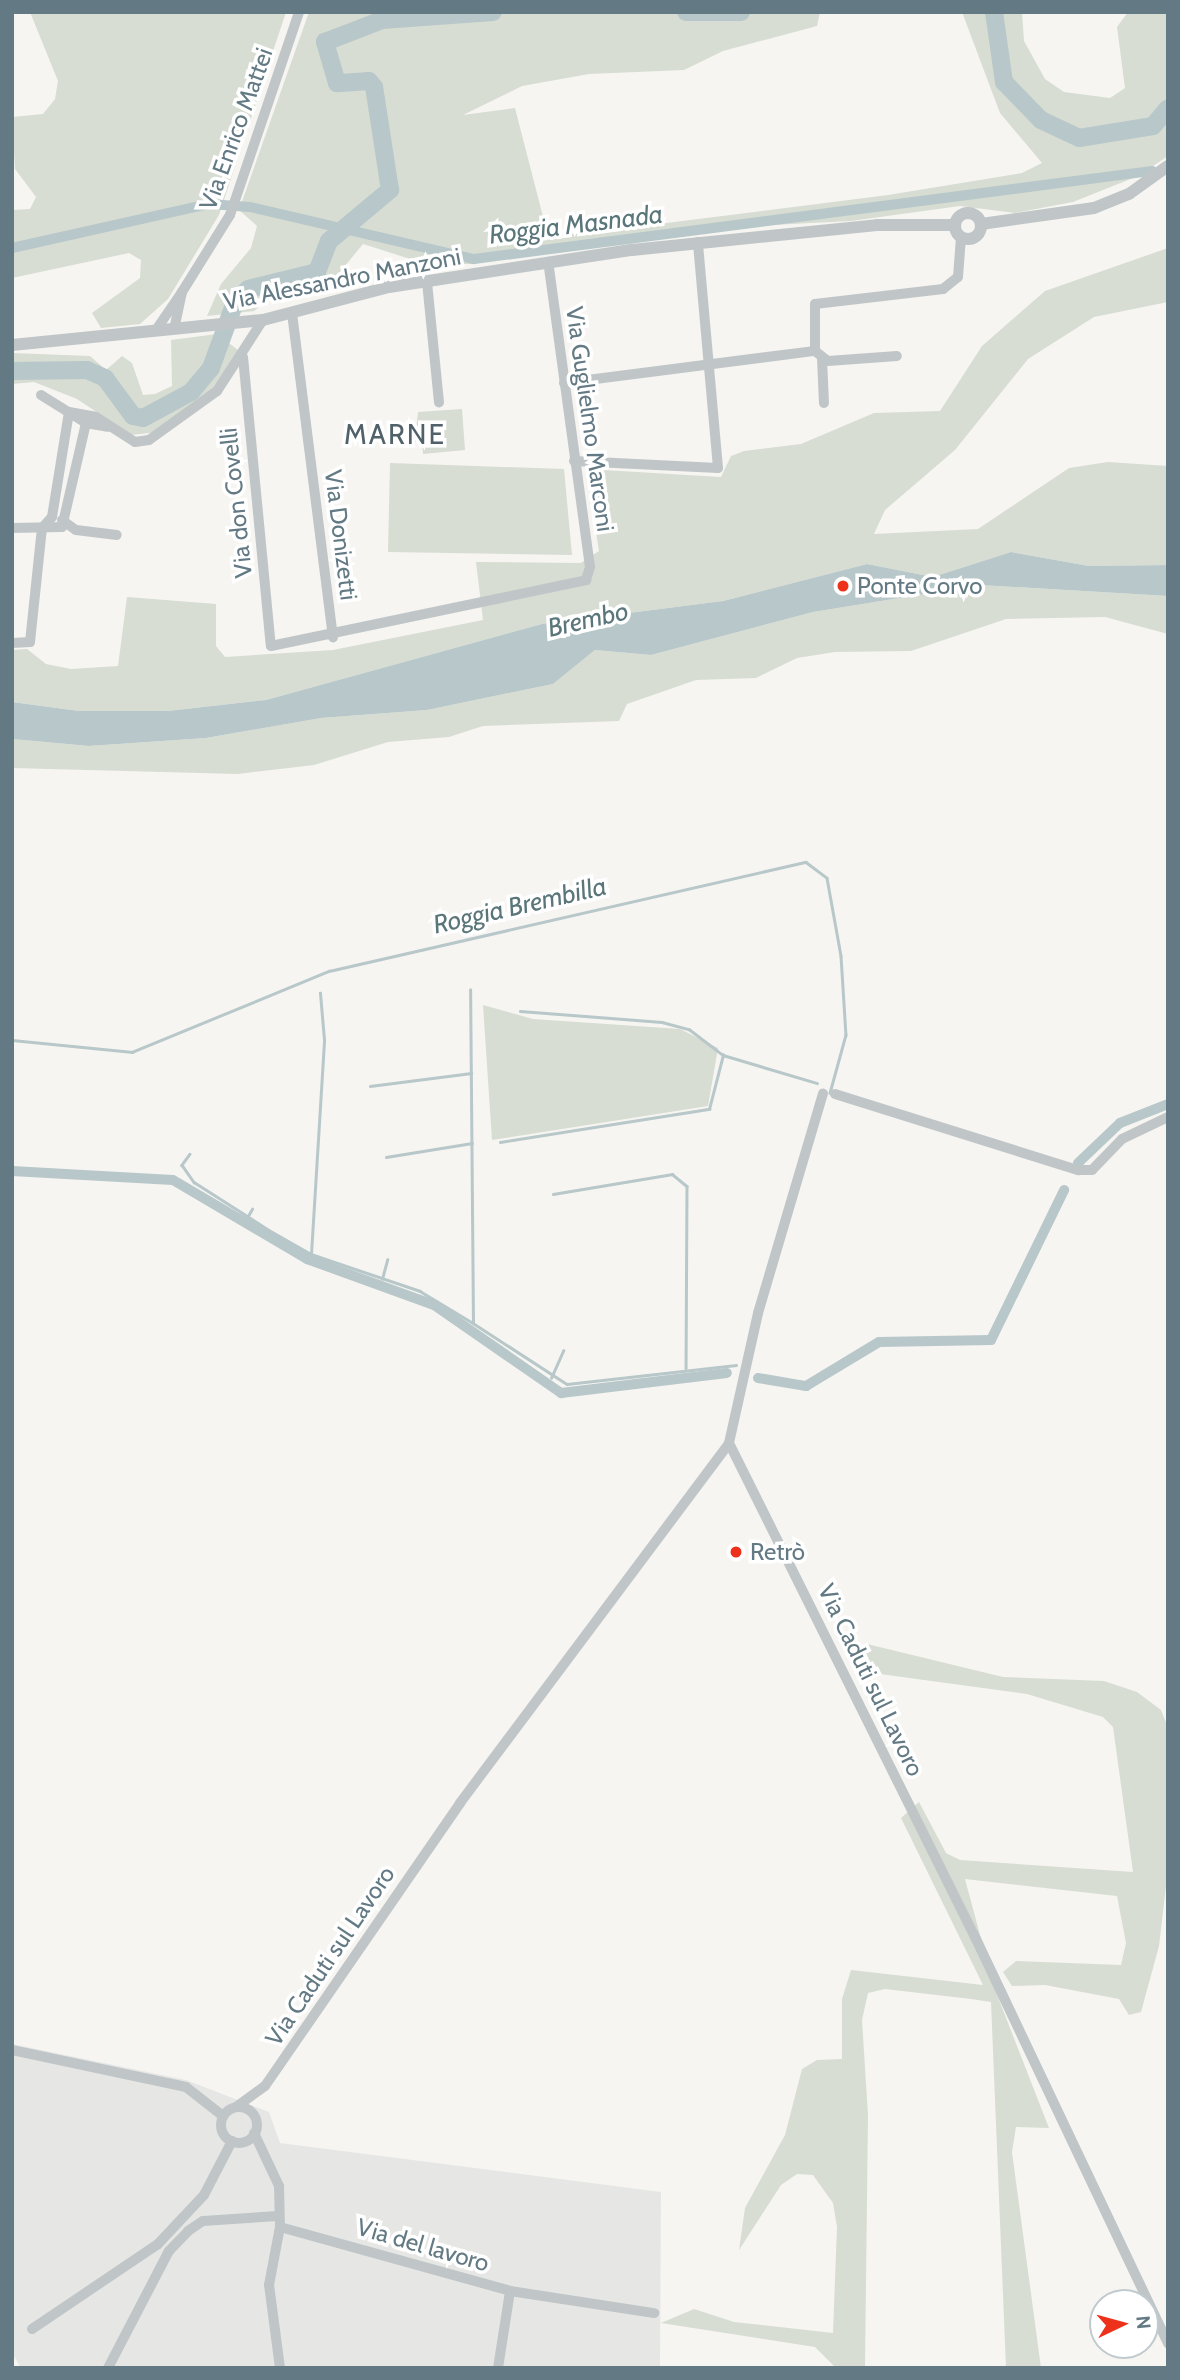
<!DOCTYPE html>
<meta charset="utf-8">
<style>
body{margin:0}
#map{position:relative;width:1180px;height:2380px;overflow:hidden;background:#f6f5f1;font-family:Cabin,sans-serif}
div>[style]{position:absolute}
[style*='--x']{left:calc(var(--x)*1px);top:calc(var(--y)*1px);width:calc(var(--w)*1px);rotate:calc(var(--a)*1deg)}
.built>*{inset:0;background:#e6e7e5}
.green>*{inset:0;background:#d7ddd2}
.water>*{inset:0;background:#b8c7c9}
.stream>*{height:2.5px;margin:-1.25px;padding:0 1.25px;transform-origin:1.25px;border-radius:1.25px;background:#b8c7c9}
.canal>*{height:10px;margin:-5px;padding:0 5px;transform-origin:5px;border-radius:5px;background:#b8c7c9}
.river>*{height:18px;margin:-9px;padding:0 9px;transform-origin:9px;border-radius:9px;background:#b8c7c9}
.minor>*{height:10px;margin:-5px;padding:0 5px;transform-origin:5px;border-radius:5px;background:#c0c6c8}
.minor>.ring{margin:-5px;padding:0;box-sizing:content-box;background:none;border:10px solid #c0c6c8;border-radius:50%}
.tertiary>*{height:12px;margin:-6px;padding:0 6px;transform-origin:6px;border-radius:6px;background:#c0c6c8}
.tertiary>.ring{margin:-6px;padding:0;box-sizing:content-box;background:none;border:12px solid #c0c6c8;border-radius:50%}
.dots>*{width:19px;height:19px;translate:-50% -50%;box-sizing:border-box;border:4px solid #fff;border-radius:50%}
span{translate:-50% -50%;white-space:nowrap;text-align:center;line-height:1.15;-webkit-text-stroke:7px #fff;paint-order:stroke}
.street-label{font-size:24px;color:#637a84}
.poi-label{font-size:24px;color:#637a84}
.left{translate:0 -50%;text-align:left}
.water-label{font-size:26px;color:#5a767a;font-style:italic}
.quarter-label{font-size:28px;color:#516169;letter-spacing:2px}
.frame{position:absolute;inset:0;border:14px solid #637a84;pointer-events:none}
.north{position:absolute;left:1089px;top:2289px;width:70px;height:70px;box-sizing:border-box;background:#fff;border:2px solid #c1cace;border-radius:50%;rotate:85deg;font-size:19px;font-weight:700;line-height:28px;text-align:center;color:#637a84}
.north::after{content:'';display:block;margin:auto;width:24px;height:32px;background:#ed311b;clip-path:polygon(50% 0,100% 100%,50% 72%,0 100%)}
</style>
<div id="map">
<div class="built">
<i style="clip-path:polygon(12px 2044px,186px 2080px,269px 2112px,280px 2143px,661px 2192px,660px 2368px,21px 2368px,12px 2353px)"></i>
</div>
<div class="green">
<i style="clip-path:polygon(30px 12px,286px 12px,219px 215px,168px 299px,140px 324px,101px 328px,92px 313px,140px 278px,141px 260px,129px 253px,12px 278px,12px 210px,30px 209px,36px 197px,15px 169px,12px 117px,43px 114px,55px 99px,58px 81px)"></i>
<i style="clip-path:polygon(309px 12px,820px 12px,817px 26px,723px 51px,684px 70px,589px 74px,522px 86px,463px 115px,515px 108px,547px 232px,587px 233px,888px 195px,1022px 173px,1042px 163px,1000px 113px,962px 12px,1022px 12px,1024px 41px,1045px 79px,1064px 92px,1110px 98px,1125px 88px,1117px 27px,1128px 12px,1168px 12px,1168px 156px,1138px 176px,1073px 202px,1015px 213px,960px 206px,851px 221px,690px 229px,541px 246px,473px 264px,426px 264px,363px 244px,335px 278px,285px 286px,254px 311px,207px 316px,221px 284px,251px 248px,257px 226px,239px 210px)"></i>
<i style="clip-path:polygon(1168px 248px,1168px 302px,1094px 317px,1028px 359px,955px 450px,885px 510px,874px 534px,978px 529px,1069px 468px,1108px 462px,1168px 466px,1168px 565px,1089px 566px,1011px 552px,933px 577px,867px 564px,723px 601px,542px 624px,266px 700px,168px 711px,79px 711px,12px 702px,12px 650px,27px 649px,46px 664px,71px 669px,118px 666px,127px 597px,216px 604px,216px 646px,225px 657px,333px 650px,483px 620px,476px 562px,581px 563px,599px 551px,586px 469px,721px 477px,731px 456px,744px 451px,801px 444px,874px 413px,940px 411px,982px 346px,1045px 291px)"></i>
<i style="clip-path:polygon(217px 334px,238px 350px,230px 365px,210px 392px,158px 432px,131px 435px,77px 399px,34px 382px,12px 384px,12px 353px,90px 356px,106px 370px,122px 356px,132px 363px,143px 395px,155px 394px,172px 386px,171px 340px)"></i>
<i style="clip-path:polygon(462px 409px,465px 450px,423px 454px,422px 442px,415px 442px,418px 412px)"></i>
<i style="clip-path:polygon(390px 463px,564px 469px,572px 555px,388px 552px)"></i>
<i style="clip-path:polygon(980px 585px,1168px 596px,1168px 634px,1105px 617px,1006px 619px,911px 651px,835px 652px,797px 658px,756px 678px,696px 680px,627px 704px,619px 721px,483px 726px,449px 737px,388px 742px,314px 765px,238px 774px,12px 768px,12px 739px,89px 746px,206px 738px,321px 718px,427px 710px,553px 684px,595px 650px,651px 655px,813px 612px)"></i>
<i style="clip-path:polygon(483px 1005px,533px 1019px,680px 1029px,718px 1048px,708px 1106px,492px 1140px)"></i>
<i style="clip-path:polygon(867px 1644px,1003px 1677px,1104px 1681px,1137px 1692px,1161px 1710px,1167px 1725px,1168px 1869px,1159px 1946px,1141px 2012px,1129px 2015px,1119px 1999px,1045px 1985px,1012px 1986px,1003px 1972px,1016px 1961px,1121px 1965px,1126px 1943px,1117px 1896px,965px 1879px,994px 1987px,1049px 2128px,1016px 2127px,1012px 2152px,1041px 2368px,1006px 2368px,991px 2002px,971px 1999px,885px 1989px,868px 1993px,862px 2020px,868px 2115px,865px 2368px,836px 2368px,815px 2347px,661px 2323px,694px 2309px,734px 2322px,833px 2333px,837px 2227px,833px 2203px,813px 2175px,797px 2174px,781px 2185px,739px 2250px,745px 2208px,785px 2135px,802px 2069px,817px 2060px,842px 2059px,842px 1999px,851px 1970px,983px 1985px,901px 1818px,919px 1802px,946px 1853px,960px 1860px,1133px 1872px,1113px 1727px,1103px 1717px,1027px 1694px,858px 1671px,854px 1659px)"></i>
</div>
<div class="water">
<i style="clip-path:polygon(1011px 552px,1089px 566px,1168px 565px,1168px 596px,980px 585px,813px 612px,651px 655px,595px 650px,553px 684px,427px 710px,321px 718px,206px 738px,89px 746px,12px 739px,12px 702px,79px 711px,168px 711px,266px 700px,542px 624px,723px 601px,867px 564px,933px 577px)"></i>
</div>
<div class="stream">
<i style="--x:520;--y:1011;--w:142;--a:4.4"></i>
<i style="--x:662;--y:1022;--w:28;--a:15"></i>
<i style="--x:689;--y:1029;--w:43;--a:37.4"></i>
<i style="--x:12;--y:1040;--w:121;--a:5.7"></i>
<i style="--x:132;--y:1052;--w:213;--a:-22.4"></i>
<i style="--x:329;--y:971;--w:489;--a:-12.9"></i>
<i style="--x:806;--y:862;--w:26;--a:37"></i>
<i style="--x:827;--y:878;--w:79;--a:79.8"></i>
<i style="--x:841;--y:956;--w:79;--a:86.4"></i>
<i style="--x:846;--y:1035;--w:60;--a:105.4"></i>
<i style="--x:370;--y:1086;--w:102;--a:-7.3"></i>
<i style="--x:500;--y:1142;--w:212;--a:-9"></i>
<i style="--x:709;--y:1109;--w:56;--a:-75.5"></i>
<i style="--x:723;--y:1055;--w:98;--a:16.6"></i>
<i style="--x:190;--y:1154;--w:14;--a:126"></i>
<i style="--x:182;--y:1165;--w:21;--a:55"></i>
<i style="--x:194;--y:1182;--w:89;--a:32.6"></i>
<i style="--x:269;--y:1230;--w:48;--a:29.7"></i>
<i style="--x:311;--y:1254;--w:115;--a:18.7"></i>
<i style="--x:420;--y:1291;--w:62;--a:31.1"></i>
<i style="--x:473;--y:1323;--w:333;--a:-90.5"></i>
<i style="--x:386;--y:1157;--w:87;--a:-9.2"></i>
<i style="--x:553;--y:1194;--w:121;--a:-9.5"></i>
<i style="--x:672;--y:1174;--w:19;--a:39"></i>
<i style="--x:687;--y:1186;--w:182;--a:90.3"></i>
<i style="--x:248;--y:1216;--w:8;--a:-60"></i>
<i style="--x:311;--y:1254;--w:214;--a:-86.5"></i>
<i style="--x:324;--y:1040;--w:47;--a:-94.9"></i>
<i style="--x:382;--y:1279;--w:20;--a:-75"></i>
<i style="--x:473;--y:1323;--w:112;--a:33"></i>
<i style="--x:567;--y:1384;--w:170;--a:-6.4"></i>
<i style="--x:551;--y:1378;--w:30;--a:-66"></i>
</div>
<div class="canal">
<i style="--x:12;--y:248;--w:202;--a:-12.6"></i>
<i style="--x:209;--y:204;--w:41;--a:4.2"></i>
<i style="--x:250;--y:207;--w:230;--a:13.1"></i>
<i style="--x:474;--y:259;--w:684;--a:-7.4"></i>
<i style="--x:1078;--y:1163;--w:58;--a:-43.6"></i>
<i style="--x:1120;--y:1123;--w:52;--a:-21.6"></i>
<i style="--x:12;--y:1171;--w:161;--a:3.2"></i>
<i style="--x:173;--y:1180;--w:156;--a:30.5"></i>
<i style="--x:307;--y:1259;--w:135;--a:19.9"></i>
<i style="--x:434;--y:1305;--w:155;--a:34.7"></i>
<i style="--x:561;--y:1393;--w:167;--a:-6.9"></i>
<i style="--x:758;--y:1378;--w:49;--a:9.5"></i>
<i style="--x:806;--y:1386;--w:85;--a:-31.1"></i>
<i style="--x:879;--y:1342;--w:112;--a:-1"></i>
<i style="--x:991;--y:1340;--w:167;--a:-64"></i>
</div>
<div class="river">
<i style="--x:686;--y:12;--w:55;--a:0"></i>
<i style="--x:994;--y:12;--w:71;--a:81.9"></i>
<i style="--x:1004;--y:82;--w:53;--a:45.8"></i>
<i style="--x:1041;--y:120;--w:42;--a:25.3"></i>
<i style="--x:1079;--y:138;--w:75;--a:-9.2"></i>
<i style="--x:1153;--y:126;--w:23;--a:-50"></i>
<i style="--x:12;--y:371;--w:75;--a:-0.8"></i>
<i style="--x:87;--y:370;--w:20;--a:24"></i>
<i style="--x:105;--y:378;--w:47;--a:53.6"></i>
<i style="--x:133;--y:416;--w:10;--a:11"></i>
<i style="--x:143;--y:418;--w:55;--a:-28.4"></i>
<i style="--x:191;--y:392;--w:31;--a:-50"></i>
<i style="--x:211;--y:368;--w:70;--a:-70"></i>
<i style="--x:235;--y:302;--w:18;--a:-45"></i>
<i style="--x:248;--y:289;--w:71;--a:-13.8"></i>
<i style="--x:317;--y:272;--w:33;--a:-69"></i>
<i style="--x:329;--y:241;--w:80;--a:-39.9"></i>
<i style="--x:390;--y:190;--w:104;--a:-98.8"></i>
<i style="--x:374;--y:87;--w:8;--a:-130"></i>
<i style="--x:369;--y:81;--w:32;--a:176"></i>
<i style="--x:337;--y:83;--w:43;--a:-106.3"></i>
<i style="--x:325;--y:42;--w:61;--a:-21.1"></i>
<i style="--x:382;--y:20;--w:111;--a:-4.1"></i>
</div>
<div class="minor">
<i style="--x:427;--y:282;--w:121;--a:84.3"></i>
<i style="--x:182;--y:292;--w:91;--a:-58.1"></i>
<i style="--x:230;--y:215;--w:214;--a:-71.2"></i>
<i style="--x:292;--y:313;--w:327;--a:82.8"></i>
<i style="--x:156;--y:330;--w:46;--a:-55.6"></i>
<i style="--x:182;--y:292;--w:34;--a:102"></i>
<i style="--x:815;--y:351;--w:47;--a:-90"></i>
<i style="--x:815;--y:304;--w:129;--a:-6.7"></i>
<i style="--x:943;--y:289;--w:19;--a:-39"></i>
<i style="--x:958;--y:277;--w:40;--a:-85.7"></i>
<i style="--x:815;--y:351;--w:16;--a:38"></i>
<i style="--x:828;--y:361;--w:69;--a:-4.1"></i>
<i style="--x:243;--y:357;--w:290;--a:84.5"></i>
<i style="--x:271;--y:646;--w:322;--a:-11.8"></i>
<i style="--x:586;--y:580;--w:14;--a:-73"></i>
<i style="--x:590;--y:567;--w:308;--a:-97.8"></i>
<i style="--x:822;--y:358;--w:45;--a:87.5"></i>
<i style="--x:564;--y:383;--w:253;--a:-7.3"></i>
<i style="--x:41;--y:395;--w:53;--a:31.9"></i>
<i style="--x:574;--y:461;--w:144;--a:2.8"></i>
<i style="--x:718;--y:468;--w:227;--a:-95.1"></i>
<i style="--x:62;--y:520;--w:17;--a:36"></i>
<i style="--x:76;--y:530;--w:41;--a:7"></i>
<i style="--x:12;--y:528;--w:50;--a:-1.1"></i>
<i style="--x:62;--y:527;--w:107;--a:-77"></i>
<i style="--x:86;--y:423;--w:22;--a:10"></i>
<i style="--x:42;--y:528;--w:15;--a:-48"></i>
<i style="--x:52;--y:517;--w:106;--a:-80.8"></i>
<i style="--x:69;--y:412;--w:27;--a:10"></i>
<i style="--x:96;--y:417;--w:46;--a:32.7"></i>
<i style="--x:135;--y:442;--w:14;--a:-8"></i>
<i style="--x:149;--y:440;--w:84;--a:-35.8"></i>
<i style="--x:217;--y:391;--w:85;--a:-57.1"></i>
<i style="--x:12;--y:643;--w:18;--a:-3"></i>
<i style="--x:30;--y:642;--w:115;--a:-84"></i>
<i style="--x:835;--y:1094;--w:255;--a:17.4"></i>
<i style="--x:1078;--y:1170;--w:14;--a:0"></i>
<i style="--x:1092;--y:1170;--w:43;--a:-45.9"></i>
<i style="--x:1122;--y:1139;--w:51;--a:-25.6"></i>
<i style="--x:729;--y:1443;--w:554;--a:63.53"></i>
<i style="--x:976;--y:1939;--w:448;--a:64.6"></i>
<i style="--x:12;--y:2050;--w:178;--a:12"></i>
<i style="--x:186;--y:2087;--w:47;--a:38.1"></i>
<i style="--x:236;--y:2107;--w:36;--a:-36"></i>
<i style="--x:265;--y:2086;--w:344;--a:-55.4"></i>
<i style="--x:460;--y:1803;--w:449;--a:-53.2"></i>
<i style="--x:729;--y:1443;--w:133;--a:-77.4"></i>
<i style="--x:758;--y:1313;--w:229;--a:-73.5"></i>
<i class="ring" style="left:221px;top:2107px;width:26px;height:26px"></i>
<i style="--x:254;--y:2133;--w:59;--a:64.7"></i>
<i style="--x:279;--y:2186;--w:41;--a:88.6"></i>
<i style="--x:280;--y:2227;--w:239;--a:15.5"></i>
<i style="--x:510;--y:2291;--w:146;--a:8.7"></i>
<i style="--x:32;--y:2329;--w:152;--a:-34"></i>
<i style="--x:158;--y:2244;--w:67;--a:-46.8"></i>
<i style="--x:204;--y:2195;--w:61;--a:-62.6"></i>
<i style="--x:108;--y:2368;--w:132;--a:-62.5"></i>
<i style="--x:169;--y:2251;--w:28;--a:-46"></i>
<i style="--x:188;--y:2231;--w:18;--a:-34"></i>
<i style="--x:203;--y:2221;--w:75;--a:-3.8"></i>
<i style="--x:280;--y:2368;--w:84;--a:-97.5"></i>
<i style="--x:269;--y:2285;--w:59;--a:-79.3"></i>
<i style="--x:498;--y:2368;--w:78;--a:-81.1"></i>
</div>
<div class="tertiary">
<i class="ring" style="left:955px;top:213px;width:14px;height:14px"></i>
<i style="--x:981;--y:224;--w:114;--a:-8.1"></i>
<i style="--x:1094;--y:208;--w:38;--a:-22"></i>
<i style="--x:1129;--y:194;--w:48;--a:-35.7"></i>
<i style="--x:12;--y:345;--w:252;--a:-5.7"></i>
<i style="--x:263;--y:320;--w:130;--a:-14.7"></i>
<i style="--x:389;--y:287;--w:246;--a:-8.7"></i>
<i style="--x:632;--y:250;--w:246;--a:-5.8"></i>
<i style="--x:877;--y:225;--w:78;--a:0"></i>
</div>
<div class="dots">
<i style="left:843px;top:586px;background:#ed311b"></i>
<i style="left:736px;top:1552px;background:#ed311b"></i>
</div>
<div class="street-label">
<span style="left:236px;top:129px;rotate:-70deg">Via Enrico Mattei</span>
<span style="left:342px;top:279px;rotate:-11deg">Via Alessandro Manzoni</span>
<span style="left:590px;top:419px;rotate:82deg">Via Guglielmo Marconi</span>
<span style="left:236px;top:503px;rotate:-96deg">Via don Covelli</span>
<span style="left:341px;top:535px;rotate:83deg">Via Donizetti</span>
<span style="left:871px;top:1680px;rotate:64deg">Via Caduti sul Lavoro</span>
<span style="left:330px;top:1956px;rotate:-56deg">Via Caduti sul Lavoro</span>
<span style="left:423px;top:2245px;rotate:16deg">Via del lavoro</span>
</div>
<div class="poi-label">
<span class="left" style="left:857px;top:586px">Ponte Corvo</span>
<span class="left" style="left:750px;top:1552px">Retrò</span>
</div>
<div class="water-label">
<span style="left:576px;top:225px;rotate:-7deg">Roggia Masnada</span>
<span style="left:588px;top:620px;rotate:-13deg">Brembo</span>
<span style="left:520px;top:906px;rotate:-13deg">Roggia Brembilla</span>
</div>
<div class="quarter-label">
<span style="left:395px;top:434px">MARNE</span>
</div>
<div class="frame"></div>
<div class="north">N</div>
</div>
